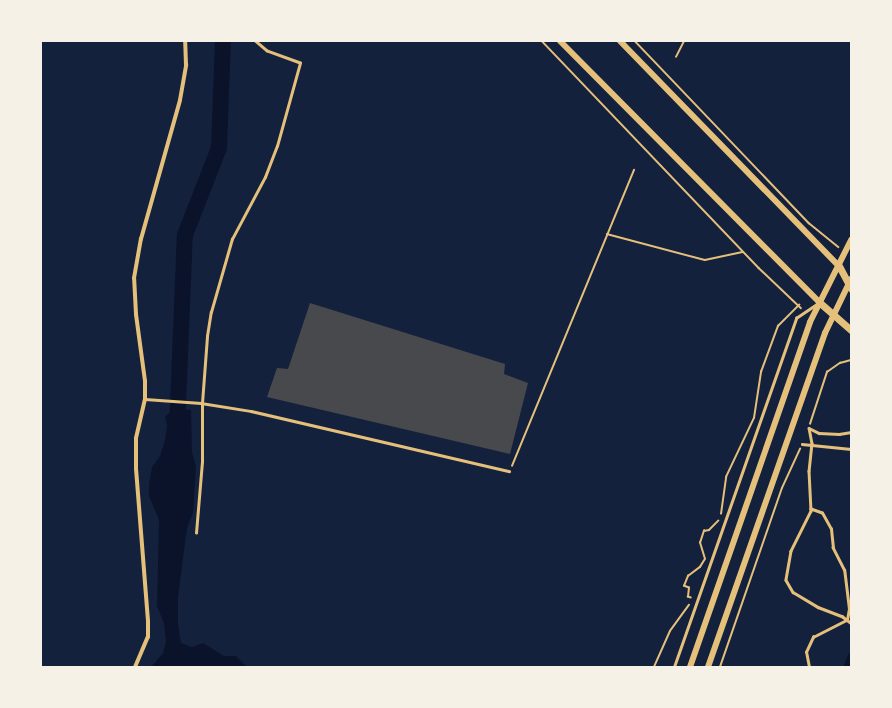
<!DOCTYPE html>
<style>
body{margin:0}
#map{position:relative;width:892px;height:708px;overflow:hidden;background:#14213d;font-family:"Crimson Pro",serif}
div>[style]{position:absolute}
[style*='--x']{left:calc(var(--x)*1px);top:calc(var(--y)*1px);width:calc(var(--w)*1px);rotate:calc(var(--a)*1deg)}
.water>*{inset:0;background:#0b132b}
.river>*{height:16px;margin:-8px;padding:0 8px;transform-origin:8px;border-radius:8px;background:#0b132b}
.building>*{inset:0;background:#48494c}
.path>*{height:1.5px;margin:-0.75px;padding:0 0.75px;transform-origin:0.75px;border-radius:0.75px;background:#e5c07b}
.service>*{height:2.5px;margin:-1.25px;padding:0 1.25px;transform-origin:1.25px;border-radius:1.25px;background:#e5c07b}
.minor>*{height:4px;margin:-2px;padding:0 2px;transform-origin:2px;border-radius:2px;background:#e5c07b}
.secondary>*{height:6px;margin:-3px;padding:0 3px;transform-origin:3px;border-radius:3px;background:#e5c07b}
.primary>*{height:7px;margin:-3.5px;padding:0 3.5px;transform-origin:3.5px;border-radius:3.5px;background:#e5c07b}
span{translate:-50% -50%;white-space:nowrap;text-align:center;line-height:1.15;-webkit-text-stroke:4px #f6f1e7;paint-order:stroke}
.frame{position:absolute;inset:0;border:42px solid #f6f1e7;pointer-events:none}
</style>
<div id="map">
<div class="water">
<i style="clip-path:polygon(173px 409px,191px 410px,192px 452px,196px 467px,193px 513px,187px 528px,178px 597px,178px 625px,181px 643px,192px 647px,203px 643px,224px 656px,236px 656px,247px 667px,151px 667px,163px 653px,166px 642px,164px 623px,157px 606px,159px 520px,149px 496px,149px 484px,152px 467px,160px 456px,165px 440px,167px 426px,165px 417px)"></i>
<i style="clip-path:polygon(851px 650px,851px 667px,843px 667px,848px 655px)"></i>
</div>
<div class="river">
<i style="--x:177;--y:430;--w:195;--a:-87.7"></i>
<i style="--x:185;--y:235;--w:93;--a:-68.7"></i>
<i style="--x:219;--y:148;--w:107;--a:-87.9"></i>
</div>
<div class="building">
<i style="clip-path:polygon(310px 303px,505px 364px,504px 374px,528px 383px,510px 454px,267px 397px,277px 368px,288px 369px)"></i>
</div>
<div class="path">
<i style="--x:542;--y:41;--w:314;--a:46.3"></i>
<i style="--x:759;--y:268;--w:58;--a:43.6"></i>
<i style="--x:635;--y:41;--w:252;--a:46.3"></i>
<i style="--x:809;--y:223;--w:38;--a:39"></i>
<i style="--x:676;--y:57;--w:18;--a:-63"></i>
<i style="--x:607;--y:234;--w:101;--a:14.9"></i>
<i style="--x:705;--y:260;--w:38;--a:-12"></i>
<i style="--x:810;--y:424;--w:55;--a:-71.9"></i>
<i style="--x:827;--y:372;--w:16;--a:-35"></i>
<i style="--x:840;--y:363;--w:11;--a:-15"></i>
<i style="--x:512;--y:466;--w:320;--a:-67.6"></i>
<i style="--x:721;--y:514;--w:37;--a:-82"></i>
<i style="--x:726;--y:477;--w:65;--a:-64.6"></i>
<i style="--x:754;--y:418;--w:47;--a:-81.3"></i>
<i style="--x:761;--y:372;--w:49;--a:-69.7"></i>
<i style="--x:778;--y:326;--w:30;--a:-45"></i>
<i style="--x:691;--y:598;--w:3;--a:-162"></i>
<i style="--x:688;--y:597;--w:9;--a:-84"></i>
<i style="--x:689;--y:588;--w:5;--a:-158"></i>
<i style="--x:684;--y:586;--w:11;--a:-68"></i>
<i style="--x:688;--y:576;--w:15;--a:-37"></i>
<i style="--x:700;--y:567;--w:9;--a:-58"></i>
<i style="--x:705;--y:559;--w:17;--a:-107"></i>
<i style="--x:700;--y:543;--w:13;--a:-72"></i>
<i style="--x:704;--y:531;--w:5;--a:-11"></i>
<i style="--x:709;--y:530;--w:13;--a:-45"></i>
<i style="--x:654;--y:667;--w:39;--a:-66"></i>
<i style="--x:670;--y:631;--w:32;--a:-54"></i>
<i style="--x:720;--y:667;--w:189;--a:-70.9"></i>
<i style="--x:782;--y:488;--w:43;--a:-65.2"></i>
</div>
<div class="service">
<i style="--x:145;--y:399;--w:56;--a:4.1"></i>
<i style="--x:201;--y:403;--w:51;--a:9.1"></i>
<i style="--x:251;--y:411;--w:265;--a:13.1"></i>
<i style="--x:809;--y:428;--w:15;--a:79"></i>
<i style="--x:812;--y:443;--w:28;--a:96"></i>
<i style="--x:809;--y:471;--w:40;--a:87.1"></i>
<i style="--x:811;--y:511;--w:45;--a:116.6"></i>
<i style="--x:791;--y:551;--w:29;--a:100"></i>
<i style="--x:786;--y:580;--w:14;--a:60"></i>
<i style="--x:793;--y:592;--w:29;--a:31"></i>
<i style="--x:818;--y:607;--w:26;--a:21"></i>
<i style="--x:842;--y:616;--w:11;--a:38"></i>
<i style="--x:809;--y:428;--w:11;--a:27"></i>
<i style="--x:819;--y:433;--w:20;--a:3"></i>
<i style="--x:839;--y:434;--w:12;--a:-9"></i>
<i style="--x:802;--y:444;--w:49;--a:5.8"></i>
<i style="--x:196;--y:533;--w:72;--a:-85.2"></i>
<i style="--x:202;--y:461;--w:58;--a:-90"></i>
<i style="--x:202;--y:403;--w:67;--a:-85.7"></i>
<i style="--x:207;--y:336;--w:24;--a:-81"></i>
<i style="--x:211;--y:312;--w:76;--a:-74"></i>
<i style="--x:232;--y:239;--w:70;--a:-62"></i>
<i style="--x:265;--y:177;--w:33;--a:-69"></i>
<i style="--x:277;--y:146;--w:86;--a:-74.5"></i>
<i style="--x:300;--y:63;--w:35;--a:-160"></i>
<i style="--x:267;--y:51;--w:16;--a:-140"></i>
<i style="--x:674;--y:667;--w:370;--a:-70.7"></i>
<i style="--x:796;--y:318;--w:25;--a:-34"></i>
<i style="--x:809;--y:667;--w:15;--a:-101"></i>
<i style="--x:806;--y:652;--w:17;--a:-65"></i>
<i style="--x:813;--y:637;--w:38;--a:-27"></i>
<i style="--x:847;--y:620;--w:11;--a:-80"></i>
<i style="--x:849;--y:609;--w:39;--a:-97"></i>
<i style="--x:844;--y:570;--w:25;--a:-117"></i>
<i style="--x:833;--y:548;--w:19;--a:-96"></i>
<i style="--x:831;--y:529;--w:18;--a:-119"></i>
<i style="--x:822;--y:513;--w:12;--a:-160"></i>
</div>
<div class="minor">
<i style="--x:135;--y:667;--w:33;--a:-67"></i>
<i style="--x:148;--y:637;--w:16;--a:-90"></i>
<i style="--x:148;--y:621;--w:152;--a:-94.5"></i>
<i style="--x:136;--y:469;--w:31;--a:-90"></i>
<i style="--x:136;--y:438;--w:40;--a:-77"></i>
<i style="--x:145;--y:399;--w:18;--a:-90"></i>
<i style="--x:145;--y:381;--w:68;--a:-97.7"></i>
<i style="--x:136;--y:314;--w:36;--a:-93"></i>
<i style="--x:134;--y:278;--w:40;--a:-80"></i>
<i style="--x:141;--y:239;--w:144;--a:-74.3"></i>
<i style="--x:180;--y:100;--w:36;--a:-80"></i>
<i style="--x:186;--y:65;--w:24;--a:-92"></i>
</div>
<div class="secondary">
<i style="--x:560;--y:41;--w:368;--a:45.2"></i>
<i style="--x:620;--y:41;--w:314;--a:45.8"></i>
<i style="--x:690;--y:667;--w:365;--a:-70.8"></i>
<i style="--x:810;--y:322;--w:92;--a:-63.4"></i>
<i style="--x:708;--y:667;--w:354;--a:-70.7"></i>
<i style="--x:825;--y:333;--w:60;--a:-64.3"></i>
</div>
<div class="primary">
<i style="--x:839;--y:266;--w:26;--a:62"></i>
<i style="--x:819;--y:302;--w:43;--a:41.2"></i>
</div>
<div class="frame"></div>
</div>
